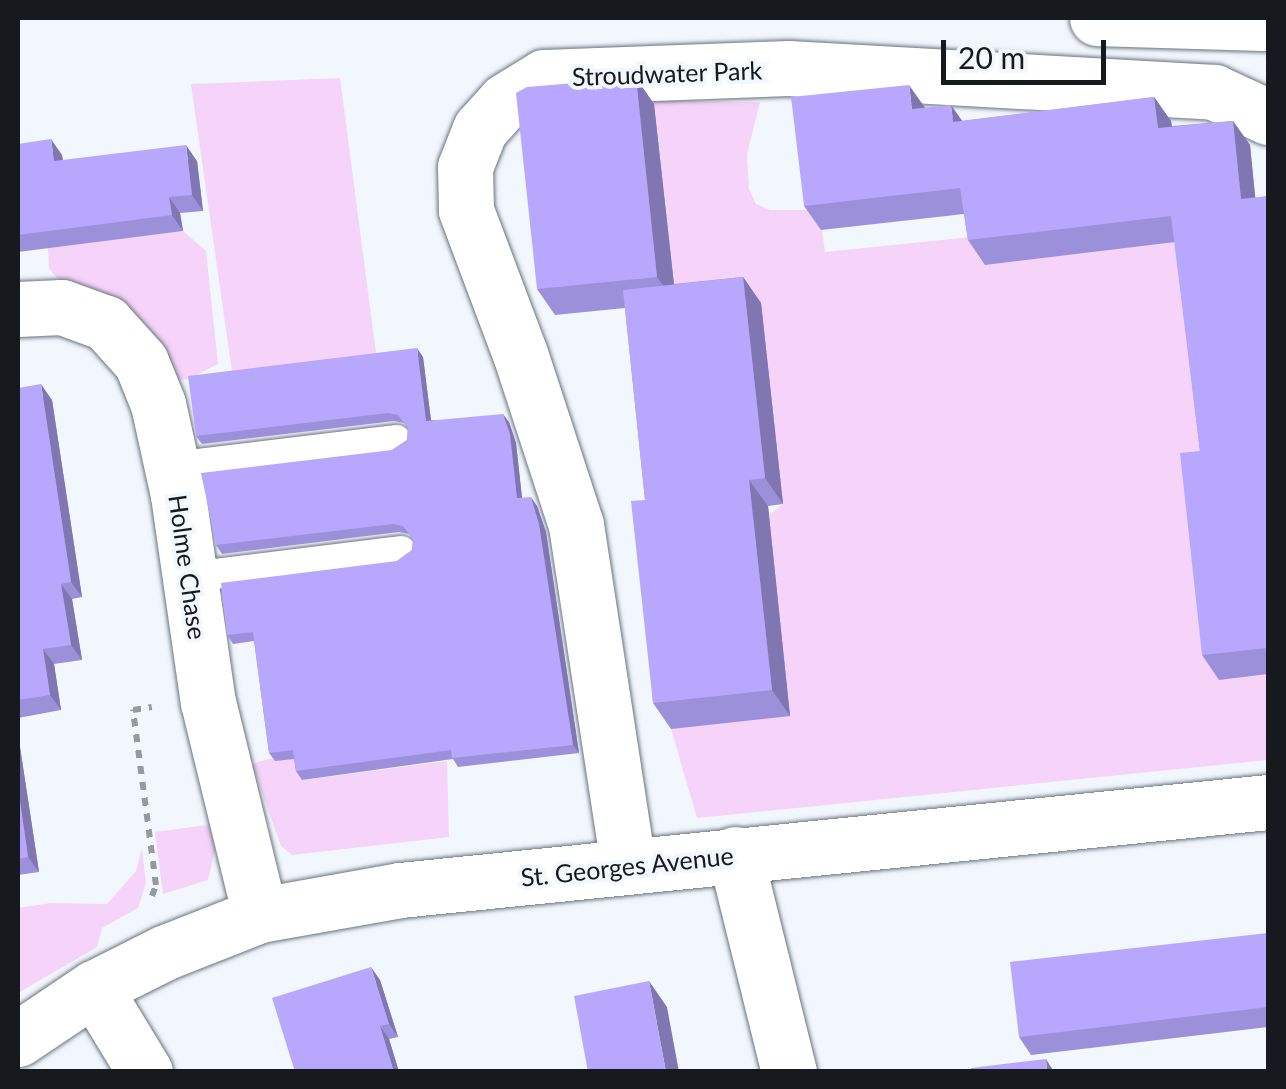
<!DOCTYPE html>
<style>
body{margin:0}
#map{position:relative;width:1286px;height:1089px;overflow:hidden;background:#f2f7fe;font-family:Lato,sans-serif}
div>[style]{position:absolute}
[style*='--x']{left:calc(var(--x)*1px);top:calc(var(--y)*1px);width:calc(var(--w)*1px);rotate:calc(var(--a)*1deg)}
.green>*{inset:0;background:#f6d3f8}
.path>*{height:6px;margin-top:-3px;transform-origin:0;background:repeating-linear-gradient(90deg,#969aa0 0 8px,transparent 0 16px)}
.roads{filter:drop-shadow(0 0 2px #6b737e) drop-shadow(0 0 2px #6b737e)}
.lane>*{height:30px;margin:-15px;padding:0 15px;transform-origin:15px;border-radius:15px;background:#fff}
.street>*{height:55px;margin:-27.5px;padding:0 27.5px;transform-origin:27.5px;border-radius:27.5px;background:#fff}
.secondary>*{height:55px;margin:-27.5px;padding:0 27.5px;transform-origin:27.5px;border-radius:27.5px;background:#fff}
.wall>*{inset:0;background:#9d90da}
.shaded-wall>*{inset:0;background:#8076b2}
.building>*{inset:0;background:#b7a8fe}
span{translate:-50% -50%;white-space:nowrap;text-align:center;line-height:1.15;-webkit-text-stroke:8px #f2f7fe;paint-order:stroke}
.street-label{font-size:25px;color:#16191e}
.frame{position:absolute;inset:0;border:20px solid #16191e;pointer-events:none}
.scale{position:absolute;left:941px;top:40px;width:165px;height:45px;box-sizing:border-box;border:5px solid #16191e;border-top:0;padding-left:12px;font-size:30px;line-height:35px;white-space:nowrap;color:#16191e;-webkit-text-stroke:8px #f2f7fe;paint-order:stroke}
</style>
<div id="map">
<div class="green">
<i style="clip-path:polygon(340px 78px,376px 353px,232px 372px,191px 84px)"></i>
<i style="clip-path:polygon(654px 101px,760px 102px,747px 154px,749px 189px,756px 204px,770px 210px,819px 210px,825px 252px,981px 236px,985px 265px,1187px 240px,1219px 679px,1268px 674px,1268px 760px,697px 818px,671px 729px,769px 515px,783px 504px,676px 303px)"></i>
<i style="clip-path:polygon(183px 231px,206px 251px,218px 364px,188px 379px,168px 381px,65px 287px,49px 269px,48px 247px)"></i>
<i style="clip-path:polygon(268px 759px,299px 759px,303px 780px,447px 761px,449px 837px,292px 855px,281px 846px,252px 764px)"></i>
<i style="clip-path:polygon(214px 824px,217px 842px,208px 880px,163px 894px,155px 832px)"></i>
<i style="clip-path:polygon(142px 848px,146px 883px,138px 908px,102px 928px,97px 947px,18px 993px,18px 908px,51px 903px,107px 904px,136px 871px)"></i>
</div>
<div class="path">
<i style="--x:152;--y:896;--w:12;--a:-70"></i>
<i style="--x:156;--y:885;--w:177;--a:-97.5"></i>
<i style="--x:133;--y:710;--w:19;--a:-9"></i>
</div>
<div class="roads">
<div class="lane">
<i style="--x:172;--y:467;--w:226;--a:-6.9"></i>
<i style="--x:190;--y:577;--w:213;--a:-7"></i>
</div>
<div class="street">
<i style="--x:1097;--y:18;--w:171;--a:1.7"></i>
<i style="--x:18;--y:309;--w:44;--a:-2.6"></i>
<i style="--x:62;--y:307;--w:47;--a:20"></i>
<i style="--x:106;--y:323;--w:52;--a:48.1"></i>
<i style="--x:141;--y:362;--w:45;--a:68"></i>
<i style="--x:158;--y:404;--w:93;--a:77.6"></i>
<i style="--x:178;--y:495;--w:209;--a:81.8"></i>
<i style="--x:208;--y:702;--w:219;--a:76.3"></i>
<i style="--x:735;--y:854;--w:225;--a:76.1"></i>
<i style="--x:628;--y:865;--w:344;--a:-98.7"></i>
<i style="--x:576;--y:525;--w:180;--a:-108.1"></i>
<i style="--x:520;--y:354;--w:154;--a:-110.6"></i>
<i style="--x:466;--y:210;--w:43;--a:-91.3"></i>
<i style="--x:465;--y:167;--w:41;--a:-68.5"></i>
<i style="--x:480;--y:129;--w:38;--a:-48"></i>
<i style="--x:505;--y:101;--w:46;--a:-31.6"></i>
<i style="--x:544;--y:77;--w:244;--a:-2.1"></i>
<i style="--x:788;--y:68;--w:427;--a:3.2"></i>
<i style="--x:1214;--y:92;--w:60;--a:24.8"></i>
<i style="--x:94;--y:988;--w:98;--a:58.7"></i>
</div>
<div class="secondary">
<i style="--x:18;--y:1039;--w:92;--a:-33.9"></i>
<i style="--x:94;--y:988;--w:80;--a:-26.6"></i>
<i style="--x:166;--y:952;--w:101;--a:-21.5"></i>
<i style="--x:260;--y:915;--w:142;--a:-10.1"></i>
<i style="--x:400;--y:890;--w:872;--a:-5.79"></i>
</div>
</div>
<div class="wall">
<i style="clip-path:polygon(636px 78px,654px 104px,674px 284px,743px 277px,761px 303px,783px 504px,768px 506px,790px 716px,671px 729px,653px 703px,645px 500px,625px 308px,555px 315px,537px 289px)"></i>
<i style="clip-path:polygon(1154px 97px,1171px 121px,1172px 126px,1233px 121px,1250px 145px,1255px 198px,1268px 196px,1268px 674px,1219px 680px,1202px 655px,1200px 451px,1175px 242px,985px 265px,968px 240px,964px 214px,821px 230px,804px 206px,925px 108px,962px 121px)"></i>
<i style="clip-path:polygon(18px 144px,62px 155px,63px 160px,197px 161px,203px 211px,180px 213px,183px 231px,18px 252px)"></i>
<i style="clip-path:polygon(423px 357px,431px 420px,509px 422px,516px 443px,522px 498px,537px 506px,546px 532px,579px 753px,458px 767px,453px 759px,302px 780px,296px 771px,294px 759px,275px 761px,269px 753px,254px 641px,233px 644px,227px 635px,397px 561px,412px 550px,413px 540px,409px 534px,399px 532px,222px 554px,216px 545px,392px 450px,407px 440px,408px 429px,404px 423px,394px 421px,202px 444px,196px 436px)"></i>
<i style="clip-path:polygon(18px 388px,52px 400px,82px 597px,72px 599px,82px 660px,54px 664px,61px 710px,18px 718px)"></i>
<i style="clip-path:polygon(18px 734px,39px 872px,18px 875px)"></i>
<i style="clip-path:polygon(1268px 933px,1268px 1027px,1031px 1055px,1019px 1037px)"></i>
<i style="clip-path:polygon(380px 980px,398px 1037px,389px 1039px,399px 1072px,295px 1072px)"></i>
</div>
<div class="shaded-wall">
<i style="clip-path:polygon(636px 78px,654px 104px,676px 303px,657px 277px)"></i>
<i style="clip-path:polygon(909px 85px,926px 109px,912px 109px)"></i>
<i style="clip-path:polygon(1154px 97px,1171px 121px,1175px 152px,1158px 128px)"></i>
<i style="clip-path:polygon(951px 105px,968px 129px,953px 122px)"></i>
<i style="clip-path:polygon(1233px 121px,1250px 145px,1258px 224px,1241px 199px)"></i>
<i style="clip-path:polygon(51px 139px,62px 155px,65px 177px,54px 161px)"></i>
<i style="clip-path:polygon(186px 145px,197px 161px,203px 211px,192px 195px)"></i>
<i style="clip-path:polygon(169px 197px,180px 213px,183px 231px,172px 215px)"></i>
<i style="clip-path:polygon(743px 277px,761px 303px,783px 504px,765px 478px)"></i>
<i style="clip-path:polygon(417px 348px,423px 357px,432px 429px,426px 421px)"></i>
<i style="clip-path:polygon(41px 384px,52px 400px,82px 597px,71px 582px)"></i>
<i style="clip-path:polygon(503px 414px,509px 422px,516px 443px,523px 507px,517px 498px)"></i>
<i style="clip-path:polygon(749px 480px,768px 506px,790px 716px,772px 690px)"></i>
<i style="clip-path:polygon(531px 497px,537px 506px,546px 532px,579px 753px,573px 745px)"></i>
<i style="clip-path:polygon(61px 584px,72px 599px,82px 660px,71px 645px)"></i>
<i style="clip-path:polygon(43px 649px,54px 664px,61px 710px,50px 695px)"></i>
<i style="clip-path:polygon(18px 734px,39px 872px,28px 857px,18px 787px)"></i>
<i style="clip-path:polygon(371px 967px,380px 980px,398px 1037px,389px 1024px)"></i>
<i style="clip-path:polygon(649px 981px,667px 1007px,679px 1072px,666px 1072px)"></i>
<i style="clip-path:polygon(380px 1026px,389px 1039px,399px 1072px,394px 1072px)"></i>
<i style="clip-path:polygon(1046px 1059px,1054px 1072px,1047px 1072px)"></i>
</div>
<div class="building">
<i style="clip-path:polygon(636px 78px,657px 277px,537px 289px,516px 93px,527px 87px)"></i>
<i style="clip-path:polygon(909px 85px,912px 109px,951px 105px,953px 122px,1154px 97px,1158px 128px,1233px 121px,1241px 199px,1268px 196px,1268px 648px,1202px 655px,1180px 453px,1200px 451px,1171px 216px,968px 240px,960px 188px,804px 206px,791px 97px)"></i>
<i style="clip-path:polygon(51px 139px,54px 161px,186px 145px,192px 195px,169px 197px,172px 215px,18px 235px,18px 144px)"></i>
<i style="clip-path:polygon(743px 277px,765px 478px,749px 480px,772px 690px,653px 703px,631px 501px,645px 500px,623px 290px)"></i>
<i style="clip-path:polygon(417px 348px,426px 421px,503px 414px,510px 434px,517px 498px,531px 497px,539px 524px,573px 745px,452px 758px,451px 750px,296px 771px,293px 750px,269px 753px,253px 632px,227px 635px,221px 583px,397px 561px,412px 550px,413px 539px,403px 526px,393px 524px,216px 545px,201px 473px,392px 450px,407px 440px,408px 428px,398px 415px,388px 413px,196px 436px,188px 376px)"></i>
<i style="clip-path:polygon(41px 384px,71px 582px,61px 584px,71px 645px,43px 649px,50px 695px,18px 700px,18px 388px)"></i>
<i style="clip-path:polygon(18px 787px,28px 857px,18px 859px)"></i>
<i style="clip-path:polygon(1268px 933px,1268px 1007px,1019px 1037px,1010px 962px)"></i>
<i style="clip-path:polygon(371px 967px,389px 1024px,380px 1026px,394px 1072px,295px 1072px,272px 998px)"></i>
<i style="clip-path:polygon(649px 981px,666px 1072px,588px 1072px,574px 996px)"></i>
<i style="clip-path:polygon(1046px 1059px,1047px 1072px,971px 1072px,971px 1068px)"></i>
</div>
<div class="street-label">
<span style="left:667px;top:73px;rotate:-2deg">Stroudwater Park</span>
<span style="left:188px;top:567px;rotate:82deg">Holme Chase</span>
<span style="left:627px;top:866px;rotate:-6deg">St. Georges Avenue</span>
</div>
<div class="frame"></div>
<div class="scale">20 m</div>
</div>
